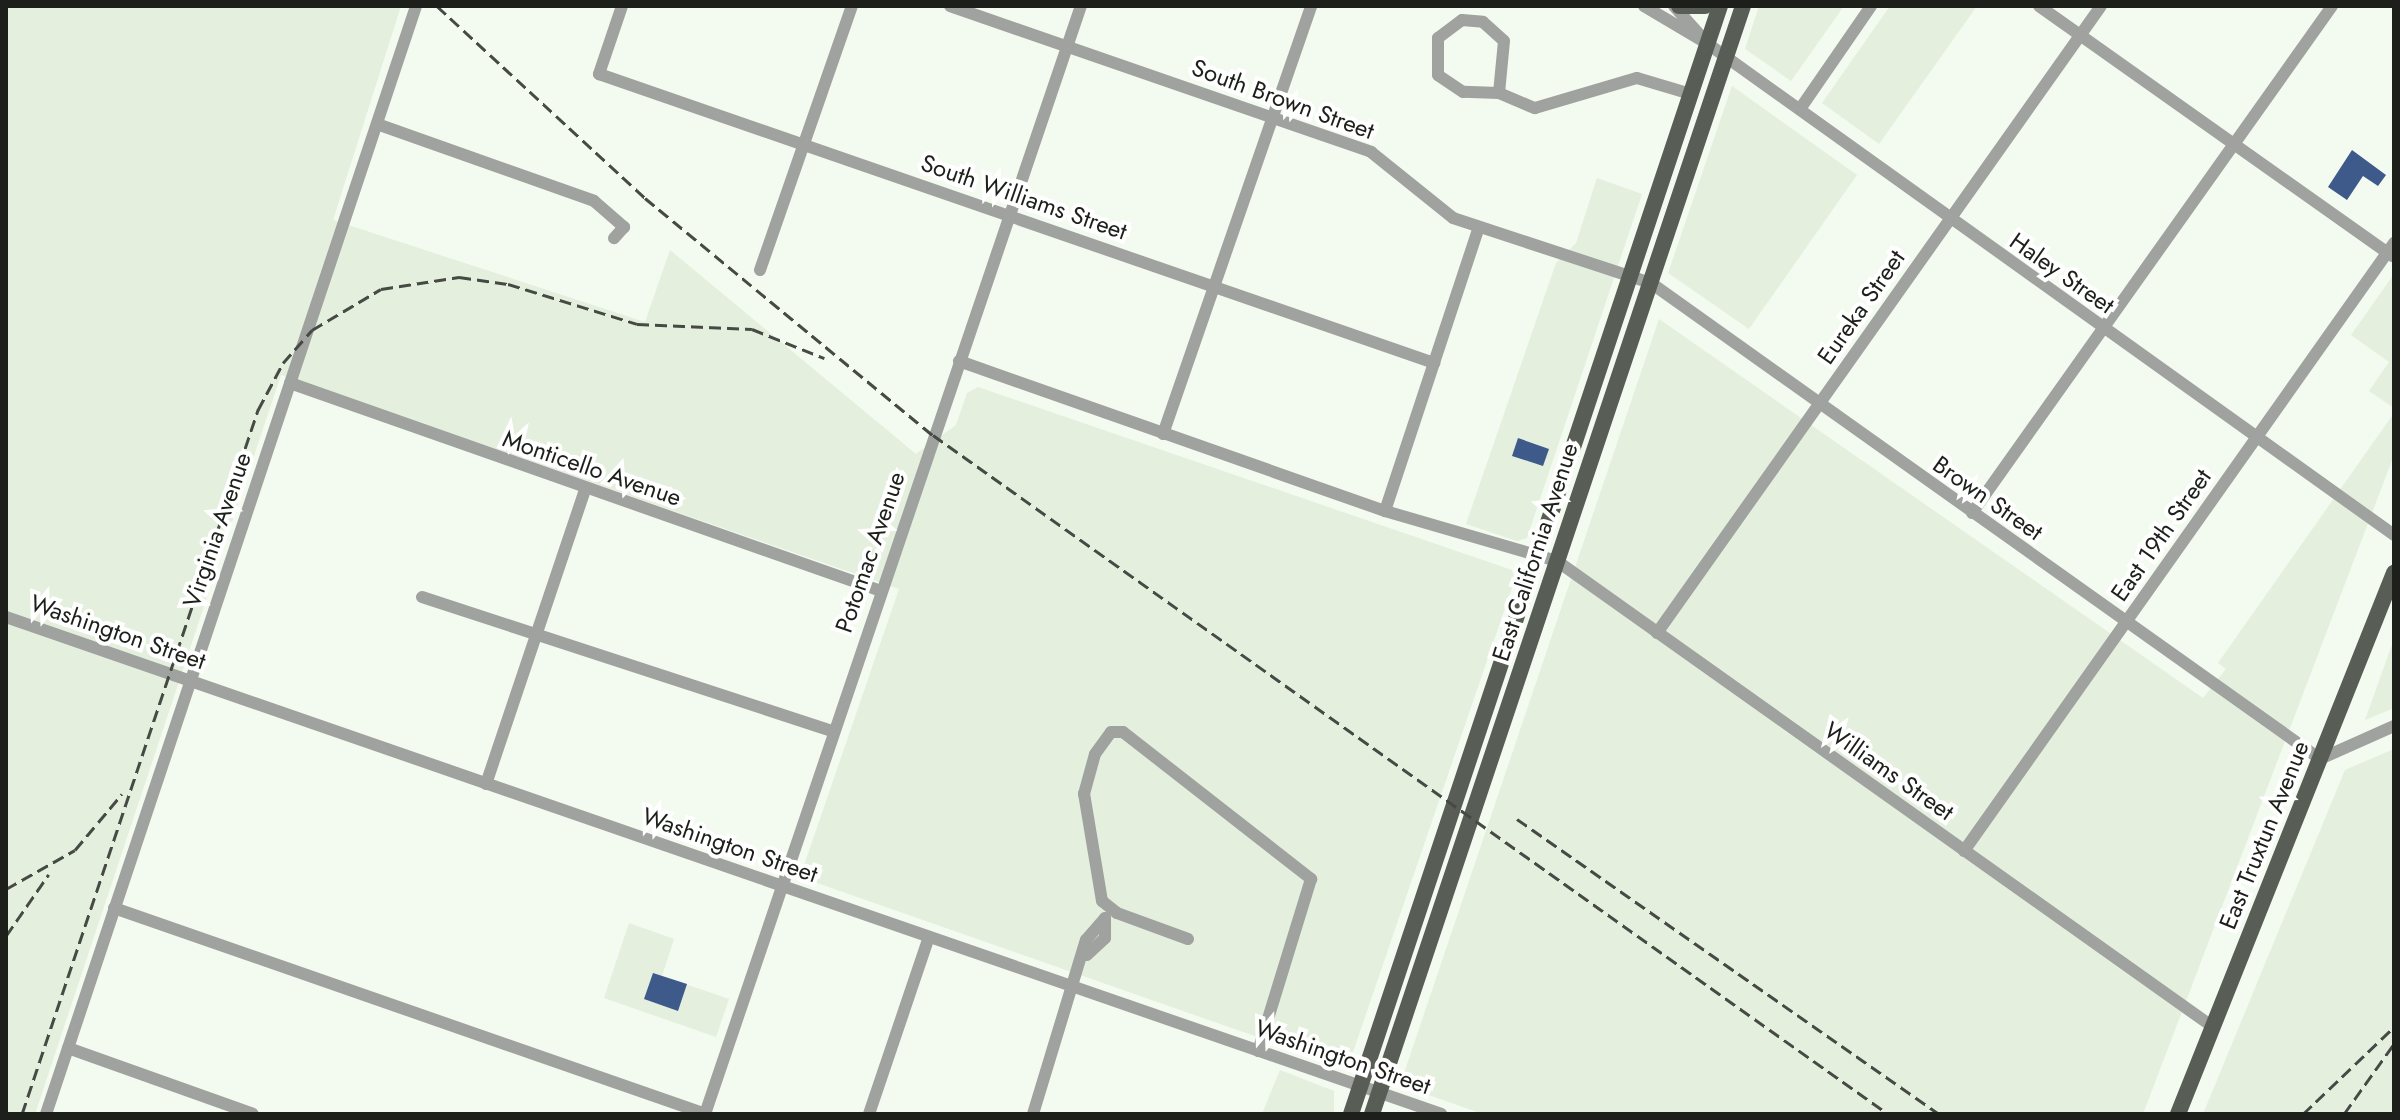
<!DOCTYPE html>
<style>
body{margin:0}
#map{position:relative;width:2400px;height:1120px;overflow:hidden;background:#f3faef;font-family:Jost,sans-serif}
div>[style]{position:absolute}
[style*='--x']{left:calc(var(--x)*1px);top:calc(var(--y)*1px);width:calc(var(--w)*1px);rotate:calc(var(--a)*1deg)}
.built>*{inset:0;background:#e4efde}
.building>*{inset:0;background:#3d5a8b}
.minor>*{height:12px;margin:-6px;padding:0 6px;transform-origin:6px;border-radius:6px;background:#9fa29e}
.major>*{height:16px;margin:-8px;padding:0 8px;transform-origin:8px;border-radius:8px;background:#585d55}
.rail>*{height:3px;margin-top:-1.5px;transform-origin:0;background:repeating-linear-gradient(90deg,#464944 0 12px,transparent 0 18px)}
span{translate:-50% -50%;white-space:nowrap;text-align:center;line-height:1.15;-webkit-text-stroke:8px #fff;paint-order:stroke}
.street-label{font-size:24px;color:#1d1f1b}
.frame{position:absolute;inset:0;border:8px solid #1d1f1b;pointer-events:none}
</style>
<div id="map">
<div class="built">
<i style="clip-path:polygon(6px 6px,401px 6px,333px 220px,645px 322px,670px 250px,916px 454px,956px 425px,967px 393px,978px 387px,1512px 570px,1515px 579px,1353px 1052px,1286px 1047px,800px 877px,899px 589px,281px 375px,35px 1114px,6px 1114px)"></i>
<i style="clip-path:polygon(1759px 6px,1844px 6px,1791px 81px,1745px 49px)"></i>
<i style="clip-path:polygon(1890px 6px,1977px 6px,1879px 144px,1822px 103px)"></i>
<i style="clip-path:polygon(1732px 86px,1857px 175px,1749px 329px,1668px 273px)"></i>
<i style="clip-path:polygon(1597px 178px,1642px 194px,1527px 538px,1517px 541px,1466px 524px,1556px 263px,1576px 243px)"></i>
<i style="clip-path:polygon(2394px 274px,2394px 408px,2369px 391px,2389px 362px,2351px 335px)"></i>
<i style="clip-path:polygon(1659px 319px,2203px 698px,2226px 669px,2218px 663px,2394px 413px,2394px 455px,2143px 1114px,1483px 1114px,1400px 1085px)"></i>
<i style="clip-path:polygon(2394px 639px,2394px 708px,2365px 720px)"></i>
<i style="clip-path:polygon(2394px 749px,2394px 1114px,2203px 1114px,2345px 770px)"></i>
<i style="clip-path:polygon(629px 923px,674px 939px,662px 976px,729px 999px,716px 1037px,604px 998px)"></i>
<i style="clip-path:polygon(1280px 1070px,1334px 1091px,1334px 1114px,1262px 1114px)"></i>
</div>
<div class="building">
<i style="clip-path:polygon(2352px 150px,2386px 175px,2378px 186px,2363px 176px,2347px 200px,2328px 187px)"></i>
<i style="clip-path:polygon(1518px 438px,1549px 449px,1543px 466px,1512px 456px)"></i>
<i style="clip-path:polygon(653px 973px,687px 984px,678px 1011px,644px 999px)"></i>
</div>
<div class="minor">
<i style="--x:622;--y:6;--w:72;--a:108.7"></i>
<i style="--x:599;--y:74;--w:884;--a:19.09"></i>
<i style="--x:950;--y:6;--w:446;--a:19.1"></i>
<i style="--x:1371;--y:152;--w:105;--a:38.8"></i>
<i style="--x:1453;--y:218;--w:208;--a:18.2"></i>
<i style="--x:1651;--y:283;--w:821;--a:35.43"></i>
<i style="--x:2320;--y:759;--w:81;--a:-24"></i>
<i style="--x:1644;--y:6;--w:74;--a:30.7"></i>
<i style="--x:1674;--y:6;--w:51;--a:48.2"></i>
<i style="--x:1708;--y:44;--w:844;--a:35.59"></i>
<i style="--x:2039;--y:6;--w:433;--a:35.3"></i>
<i style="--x:1462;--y:20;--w:21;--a:5"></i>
<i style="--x:1483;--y:22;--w:28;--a:42"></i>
<i style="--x:1504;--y:41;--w:52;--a:95.5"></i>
<i style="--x:1499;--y:93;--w:36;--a:-178"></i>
<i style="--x:1463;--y:92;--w:30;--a:-146"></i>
<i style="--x:1438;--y:75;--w:37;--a:-90"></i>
<i style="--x:1438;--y:38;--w:30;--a:-37"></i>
<i style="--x:1499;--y:93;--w:39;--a:23"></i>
<i style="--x:1535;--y:108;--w:106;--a:-16.4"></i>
<i style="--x:1637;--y:78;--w:56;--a:16.5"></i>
<i style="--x:1800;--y:109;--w:125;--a:-55.4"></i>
<i style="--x:377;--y:124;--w:230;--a:19.5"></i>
<i style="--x:594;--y:201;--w:40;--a:41"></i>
<i style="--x:624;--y:227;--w:15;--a:132"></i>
<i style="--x:760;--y:270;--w:280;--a:-70.8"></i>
<i style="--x:959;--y:361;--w:452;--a:19.4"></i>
<i style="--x:1385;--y:511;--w:179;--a:16.2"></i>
<i style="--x:1557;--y:561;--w:805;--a:35.39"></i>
<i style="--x:290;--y:383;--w:627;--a:19.39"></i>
<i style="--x:1163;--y:434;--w:453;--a:-70.9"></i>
<i style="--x:1385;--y:511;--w:299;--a:-71.7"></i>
<i style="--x:1972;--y:513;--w:622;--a:-54.62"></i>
<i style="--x:422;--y:597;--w:432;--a:18.1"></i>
<i style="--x:6;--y:617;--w:1519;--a:19.1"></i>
<i style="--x:1657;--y:633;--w:768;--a:-54.7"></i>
<i style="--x:486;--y:784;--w:311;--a:-71.4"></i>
<i style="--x:1964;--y:851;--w:745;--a:-54.73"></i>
<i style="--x:114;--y:908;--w:627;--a:19.19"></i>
<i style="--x:1188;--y:939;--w:76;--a:-159.9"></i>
<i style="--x:1117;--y:913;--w:19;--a:-141"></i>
<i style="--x:1102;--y:901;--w:109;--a:-99.5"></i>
<i style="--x:1084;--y:794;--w:41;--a:-74.6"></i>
<i style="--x:1095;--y:754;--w:27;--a:-54"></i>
<i style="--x:1111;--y:732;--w:12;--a:0"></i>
<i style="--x:1123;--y:732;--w:239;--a:38"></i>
<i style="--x:1311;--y:879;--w:180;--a:107.1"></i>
<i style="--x:68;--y:1048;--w:196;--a:19.6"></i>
<i style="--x:46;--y:1114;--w:1168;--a:-71.53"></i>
<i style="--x:705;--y:1114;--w:1170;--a:-71.26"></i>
<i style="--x:869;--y:1114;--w:187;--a:-71.3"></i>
<i style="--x:1033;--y:1114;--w:182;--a:-73.1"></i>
<i style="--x:1086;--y:940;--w:29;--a:-49"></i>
<i style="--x:1105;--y:918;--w:20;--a:90"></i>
<i style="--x:1105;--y:938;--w:25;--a:137"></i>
</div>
<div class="major">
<i style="--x:1679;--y:6;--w:26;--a:0"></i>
<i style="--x:1351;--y:1114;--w:1168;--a:-71.58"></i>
<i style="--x:1372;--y:1114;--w:1168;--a:-71.49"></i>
<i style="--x:2178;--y:1114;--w:583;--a:-68.24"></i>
</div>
<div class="rail">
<i style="--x:437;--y:6;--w:283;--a:42.7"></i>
<i style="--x:645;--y:198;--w:373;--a:39.5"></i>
<i style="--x:933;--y:435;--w:1172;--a:35.41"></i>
<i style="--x:1517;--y:819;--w:515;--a:34.96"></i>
<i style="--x:6;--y:889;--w:79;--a:-29.5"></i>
<i style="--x:75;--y:850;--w:73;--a:-50"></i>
<i style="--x:6;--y:936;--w:75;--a:-55.3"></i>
<i style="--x:22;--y:1114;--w:743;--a:-71.47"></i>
<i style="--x:258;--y:410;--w:53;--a:-62"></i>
<i style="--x:283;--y:363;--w:44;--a:-48.7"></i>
<i style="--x:312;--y:330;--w:80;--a:-30.7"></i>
<i style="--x:381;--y:289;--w:79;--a:-8.7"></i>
<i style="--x:459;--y:277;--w:49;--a:8.1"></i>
<i style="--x:508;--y:284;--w:135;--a:17.2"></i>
<i style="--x:637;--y:324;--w:115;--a:2.5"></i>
<i style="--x:752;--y:329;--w:78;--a:21.9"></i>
<i style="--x:2303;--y:1114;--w:126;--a:-43.7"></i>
<i style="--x:2344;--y:1114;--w:86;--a:-54.5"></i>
</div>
<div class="street-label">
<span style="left:1283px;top:99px;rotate:20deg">South Brown Street</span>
<span style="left:1024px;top:197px;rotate:19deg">South Williams Street</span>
<span style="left:2062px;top:273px;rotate:35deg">Haley Street</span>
<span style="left:1861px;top:307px;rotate:-55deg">Eureka Street</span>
<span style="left:592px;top:468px;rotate:19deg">Monticello Avenue</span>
<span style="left:1988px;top:498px;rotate:35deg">Brown Street</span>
<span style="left:217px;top:530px;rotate:-71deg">Virginia Avenue</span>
<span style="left:2161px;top:535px;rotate:-55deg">East 19th Street</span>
<span style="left:870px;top:552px;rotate:-71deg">Potomac Avenue</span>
<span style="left:1535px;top:552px;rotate:-72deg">East California Avenue</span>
<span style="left:118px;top:632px;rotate:19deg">Washington Street</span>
<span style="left:1889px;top:771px;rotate:35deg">Williams Street</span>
<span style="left:2264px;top:835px;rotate:-68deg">East Truxtun Avenue</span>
<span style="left:730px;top:845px;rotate:19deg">Washington Street</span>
<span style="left:1343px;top:1057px;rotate:19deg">Washington Street</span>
</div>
<div class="frame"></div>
</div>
